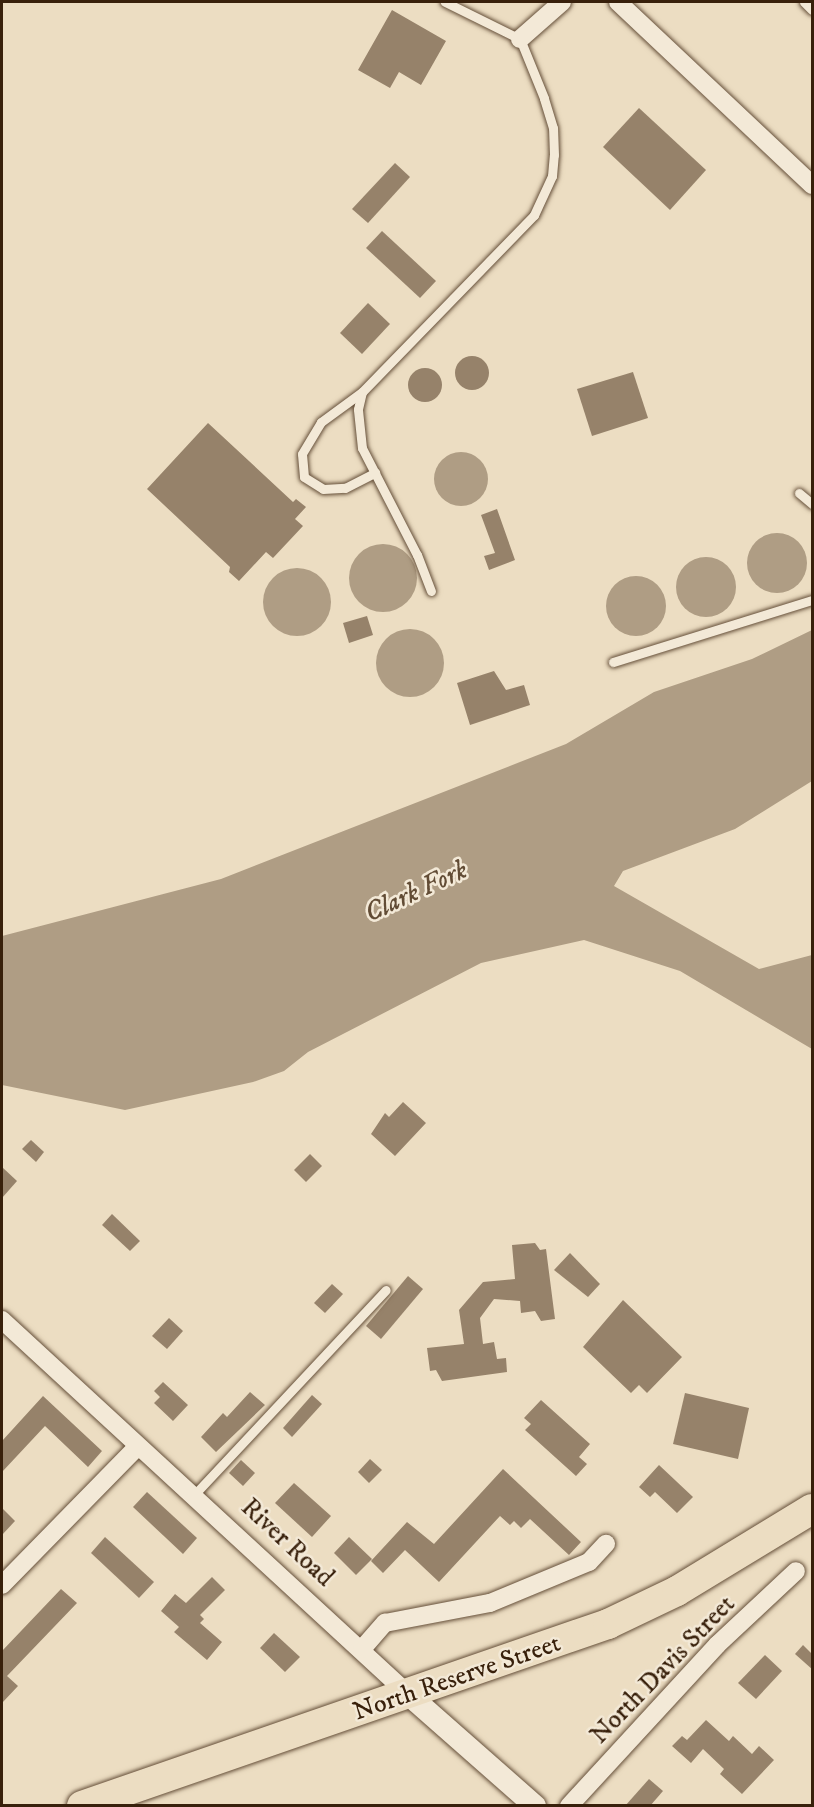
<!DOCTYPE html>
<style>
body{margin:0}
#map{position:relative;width:814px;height:1807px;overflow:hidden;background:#ecddc2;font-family:"IM FELL DW Pica",serif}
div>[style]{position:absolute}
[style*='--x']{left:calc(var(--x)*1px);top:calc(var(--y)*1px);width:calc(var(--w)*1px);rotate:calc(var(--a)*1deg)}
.water>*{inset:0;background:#af9d84}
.round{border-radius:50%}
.building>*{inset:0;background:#96826a}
.roads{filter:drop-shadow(0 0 2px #654f39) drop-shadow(0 0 2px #654f39)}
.service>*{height:9px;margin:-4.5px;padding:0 4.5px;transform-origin:4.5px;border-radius:4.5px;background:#f3e9d7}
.minor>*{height:18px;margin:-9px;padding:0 9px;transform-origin:9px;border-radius:9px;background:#f3e9d7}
.tertiary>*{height:22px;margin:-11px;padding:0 11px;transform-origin:11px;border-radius:11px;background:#f3e9d7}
.trunk>*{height:30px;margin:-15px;padding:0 15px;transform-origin:15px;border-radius:15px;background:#ecddc2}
span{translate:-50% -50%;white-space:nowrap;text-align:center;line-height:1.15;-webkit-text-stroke:5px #f3e9d7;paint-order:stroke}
.street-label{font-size:26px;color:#38200b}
.water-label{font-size:27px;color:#624c35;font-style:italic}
.frame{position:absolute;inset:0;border:3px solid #38200b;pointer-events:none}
</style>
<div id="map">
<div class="water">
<i class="round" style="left:434px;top:452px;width:54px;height:54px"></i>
<i class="round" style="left:747px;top:533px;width:60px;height:60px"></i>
<i class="round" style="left:349px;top:544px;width:68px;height:68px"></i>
<i class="round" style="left:676px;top:557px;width:60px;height:60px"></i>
<i class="round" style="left:263px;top:568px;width:68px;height:68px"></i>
<i class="round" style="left:606px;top:576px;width:60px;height:60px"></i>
<i class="round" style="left:376px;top:629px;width:68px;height:68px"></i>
<i style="clip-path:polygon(812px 630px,812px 781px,735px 829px,623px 871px,614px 886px,759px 969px,812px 955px,812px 1049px,680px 971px,584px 940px,481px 963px,308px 1052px,284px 1071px,253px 1082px,125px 1110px,2px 1085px,2px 936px,221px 879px,566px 744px,654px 692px,752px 659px)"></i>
</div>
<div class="building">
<i style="clip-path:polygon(392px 10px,446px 41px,421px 85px,399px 72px,390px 88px,358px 70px)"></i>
<i style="clip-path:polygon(639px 108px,706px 170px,670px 210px,603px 147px)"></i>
<i style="clip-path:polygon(395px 163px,410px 177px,368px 223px,352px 209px)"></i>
<i style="clip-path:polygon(382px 231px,436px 281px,420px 298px,366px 248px)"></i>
<i style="clip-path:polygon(368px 303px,390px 324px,362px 354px,340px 333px)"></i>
<i class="round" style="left:455px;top:356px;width:34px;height:34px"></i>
<i class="round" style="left:408px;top:368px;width:34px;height:34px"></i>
<i style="clip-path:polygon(633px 372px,648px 418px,592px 436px,577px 389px)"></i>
<i style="clip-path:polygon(208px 423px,293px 502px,296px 499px,306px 507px,295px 519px,303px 526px,273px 558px,266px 552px,239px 581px,229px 572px,230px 567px,147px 489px)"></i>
<i style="clip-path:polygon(497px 509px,515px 560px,489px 570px,484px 556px,495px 553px,481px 515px)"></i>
<i style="clip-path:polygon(367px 616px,373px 635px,349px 643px,343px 623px)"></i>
<i style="clip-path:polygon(494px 671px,506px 690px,524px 685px,530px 705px,470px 725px,457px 683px)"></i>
<i style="clip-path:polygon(403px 1102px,426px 1123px,395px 1156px,371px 1134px,385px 1113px,389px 1117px)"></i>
<i style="clip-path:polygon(31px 1140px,44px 1152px,36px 1162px,22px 1149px)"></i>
<i style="clip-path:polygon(310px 1154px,322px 1166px,306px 1182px,294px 1170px)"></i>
<i style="clip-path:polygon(2px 1167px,17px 1181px,2px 1198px)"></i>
<i style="clip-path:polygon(112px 1214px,140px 1241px,130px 1251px,102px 1225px)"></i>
<i style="clip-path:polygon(535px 1243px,540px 1250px,546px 1249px,555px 1319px,541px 1321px,535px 1311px,521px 1313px,520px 1301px,494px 1299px,480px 1318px,483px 1344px,494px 1342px,497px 1359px,506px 1358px,507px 1372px,442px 1381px,436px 1370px,430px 1371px,427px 1348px,464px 1344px,459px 1310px,483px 1282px,515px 1279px,512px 1245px)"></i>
<i style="clip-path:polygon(570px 1253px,600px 1284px,588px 1297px,554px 1270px)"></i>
<i style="clip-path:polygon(408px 1276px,423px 1289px,381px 1339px,366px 1326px)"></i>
<i style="clip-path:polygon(332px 1284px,343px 1294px,325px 1313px,314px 1303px)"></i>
<i style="clip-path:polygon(623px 1300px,682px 1357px,647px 1393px,639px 1385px,631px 1393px,583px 1347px)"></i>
<i style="clip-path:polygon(169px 1318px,183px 1331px,167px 1349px,152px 1336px)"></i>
<i style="clip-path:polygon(163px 1382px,188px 1405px,173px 1421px,154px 1403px,160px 1397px,154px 1391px)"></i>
<i style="clip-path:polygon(250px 1392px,265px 1405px,216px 1452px,201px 1437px,223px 1413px,227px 1417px)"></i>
<i style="clip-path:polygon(685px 1393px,749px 1408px,738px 1459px,673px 1444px)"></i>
<i style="clip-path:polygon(312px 1395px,322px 1404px,292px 1437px,283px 1428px)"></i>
<i style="clip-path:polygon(43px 1396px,102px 1451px,88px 1467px,45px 1426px,2px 1472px,2px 1441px)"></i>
<i style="clip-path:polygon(541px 1400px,590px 1444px,579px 1457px,587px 1464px,576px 1476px,525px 1430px,531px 1424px,524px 1418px)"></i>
<i style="clip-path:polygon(370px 1459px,382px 1470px,369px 1483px,358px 1472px)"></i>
<i style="clip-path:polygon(241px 1460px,255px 1473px,243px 1486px,229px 1473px)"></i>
<i style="clip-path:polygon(659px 1465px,693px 1497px,677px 1513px,655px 1492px,650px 1497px,639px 1487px)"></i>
<i style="clip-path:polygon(503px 1469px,581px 1542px,569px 1555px,530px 1519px,521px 1528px,514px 1521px,510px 1525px,500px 1516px,439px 1582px,405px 1550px,383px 1573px,371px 1561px,407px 1522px,434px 1544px)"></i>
<i style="clip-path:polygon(294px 1483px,331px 1516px,312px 1537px,275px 1503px)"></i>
<i style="clip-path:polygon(147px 1492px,197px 1538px,183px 1554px,133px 1507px)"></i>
<i style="clip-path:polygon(2px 1508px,15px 1521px,2px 1535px)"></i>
<i style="clip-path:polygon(105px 1537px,154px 1582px,139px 1598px,91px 1553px)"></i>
<i style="clip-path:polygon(349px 1537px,372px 1559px,356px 1575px,334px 1553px)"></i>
<i style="clip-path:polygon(212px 1577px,225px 1590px,200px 1615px,204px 1619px,200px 1623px,222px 1642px,207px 1660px,174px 1632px,179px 1627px,161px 1611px,175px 1594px,186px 1603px)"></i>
<i style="clip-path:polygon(61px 1589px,77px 1603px,7px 1676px,18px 1686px,2px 1703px,2px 1651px)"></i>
<i style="clip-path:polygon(274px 1633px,300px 1657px,285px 1672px,260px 1648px)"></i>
<i style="clip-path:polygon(803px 1645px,813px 1655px,813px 1670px,795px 1654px)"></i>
<i style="clip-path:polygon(765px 1655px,782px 1671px,756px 1699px,738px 1683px)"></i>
<i style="clip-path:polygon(706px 1720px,729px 1741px,733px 1736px,752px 1754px,759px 1746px,774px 1760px,742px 1794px,720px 1774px,724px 1769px,703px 1749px,691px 1763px,672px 1746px,682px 1736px,687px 1740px)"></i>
<i style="clip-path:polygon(649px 1779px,663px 1791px,650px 1806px,625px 1806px)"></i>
</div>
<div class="roads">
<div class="service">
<i style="--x:804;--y:2;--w:11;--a:45"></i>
<i style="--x:362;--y:392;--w:51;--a:143.8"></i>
<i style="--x:321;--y:422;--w:37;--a:121"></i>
<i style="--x:302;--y:454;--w:23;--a:85"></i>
<i style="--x:304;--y:477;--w:22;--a:32"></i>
<i style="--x:323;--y:489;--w:22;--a:-3"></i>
<i style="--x:345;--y:488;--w:34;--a:-27"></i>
<i style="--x:799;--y:493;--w:17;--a:40"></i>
<i style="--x:431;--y:591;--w:39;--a:-111"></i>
<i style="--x:417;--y:555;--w:120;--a:-117.2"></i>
<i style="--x:362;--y:448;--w:39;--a:-96"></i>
<i style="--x:358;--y:409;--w:17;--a:-77"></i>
<i style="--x:362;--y:392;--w:247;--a:-45.8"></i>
<i style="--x:534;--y:215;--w:43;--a:-65.2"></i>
<i style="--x:552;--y:176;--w:21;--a:-85"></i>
<i style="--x:554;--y:155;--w:27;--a:-92"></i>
<i style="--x:553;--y:128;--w:31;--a:-107"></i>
<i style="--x:544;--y:98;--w:64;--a:-112.1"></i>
<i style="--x:520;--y:39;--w:84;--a:-153.7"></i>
<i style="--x:613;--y:662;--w:208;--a:-17.3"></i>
<i style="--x:193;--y:1496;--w:282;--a:-46.9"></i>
</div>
<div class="minor">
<i style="--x:618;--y:2;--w:267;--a:43.3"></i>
<i style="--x:520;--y:39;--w:56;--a:-41.4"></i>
<i style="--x:2;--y:1320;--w:553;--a:42.66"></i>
<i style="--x:2;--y:1585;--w:194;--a:-45.6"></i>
<i style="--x:362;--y:1649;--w:35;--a:-49"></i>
<i style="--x:385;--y:1623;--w:107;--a:-10.8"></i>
<i style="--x:490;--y:1603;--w:107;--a:-22.5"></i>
<i style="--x:589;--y:1562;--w:25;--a:-47"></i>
<i style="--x:569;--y:1806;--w:219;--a:-47.4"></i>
<i style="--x:717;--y:1645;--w:108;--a:-43.1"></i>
</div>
<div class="tertiary">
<i style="--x:409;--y:1695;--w:168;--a:41.4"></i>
</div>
<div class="trunk">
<i style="--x:82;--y:1806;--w:557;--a:-19.09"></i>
<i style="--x:608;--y:1624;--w:76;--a:-25.6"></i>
<i style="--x:677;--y:1591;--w:158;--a:-31.3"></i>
</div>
</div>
<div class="street-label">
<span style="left:287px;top:1543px;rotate:43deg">River Road</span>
<span style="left:663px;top:1670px;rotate:-46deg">North Davis Street</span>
<span style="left:457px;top:1678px;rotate:-19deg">North Reserve Street</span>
</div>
<div class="water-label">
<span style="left:416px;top:892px;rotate:-25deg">Clark Fork</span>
</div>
<div class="frame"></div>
</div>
